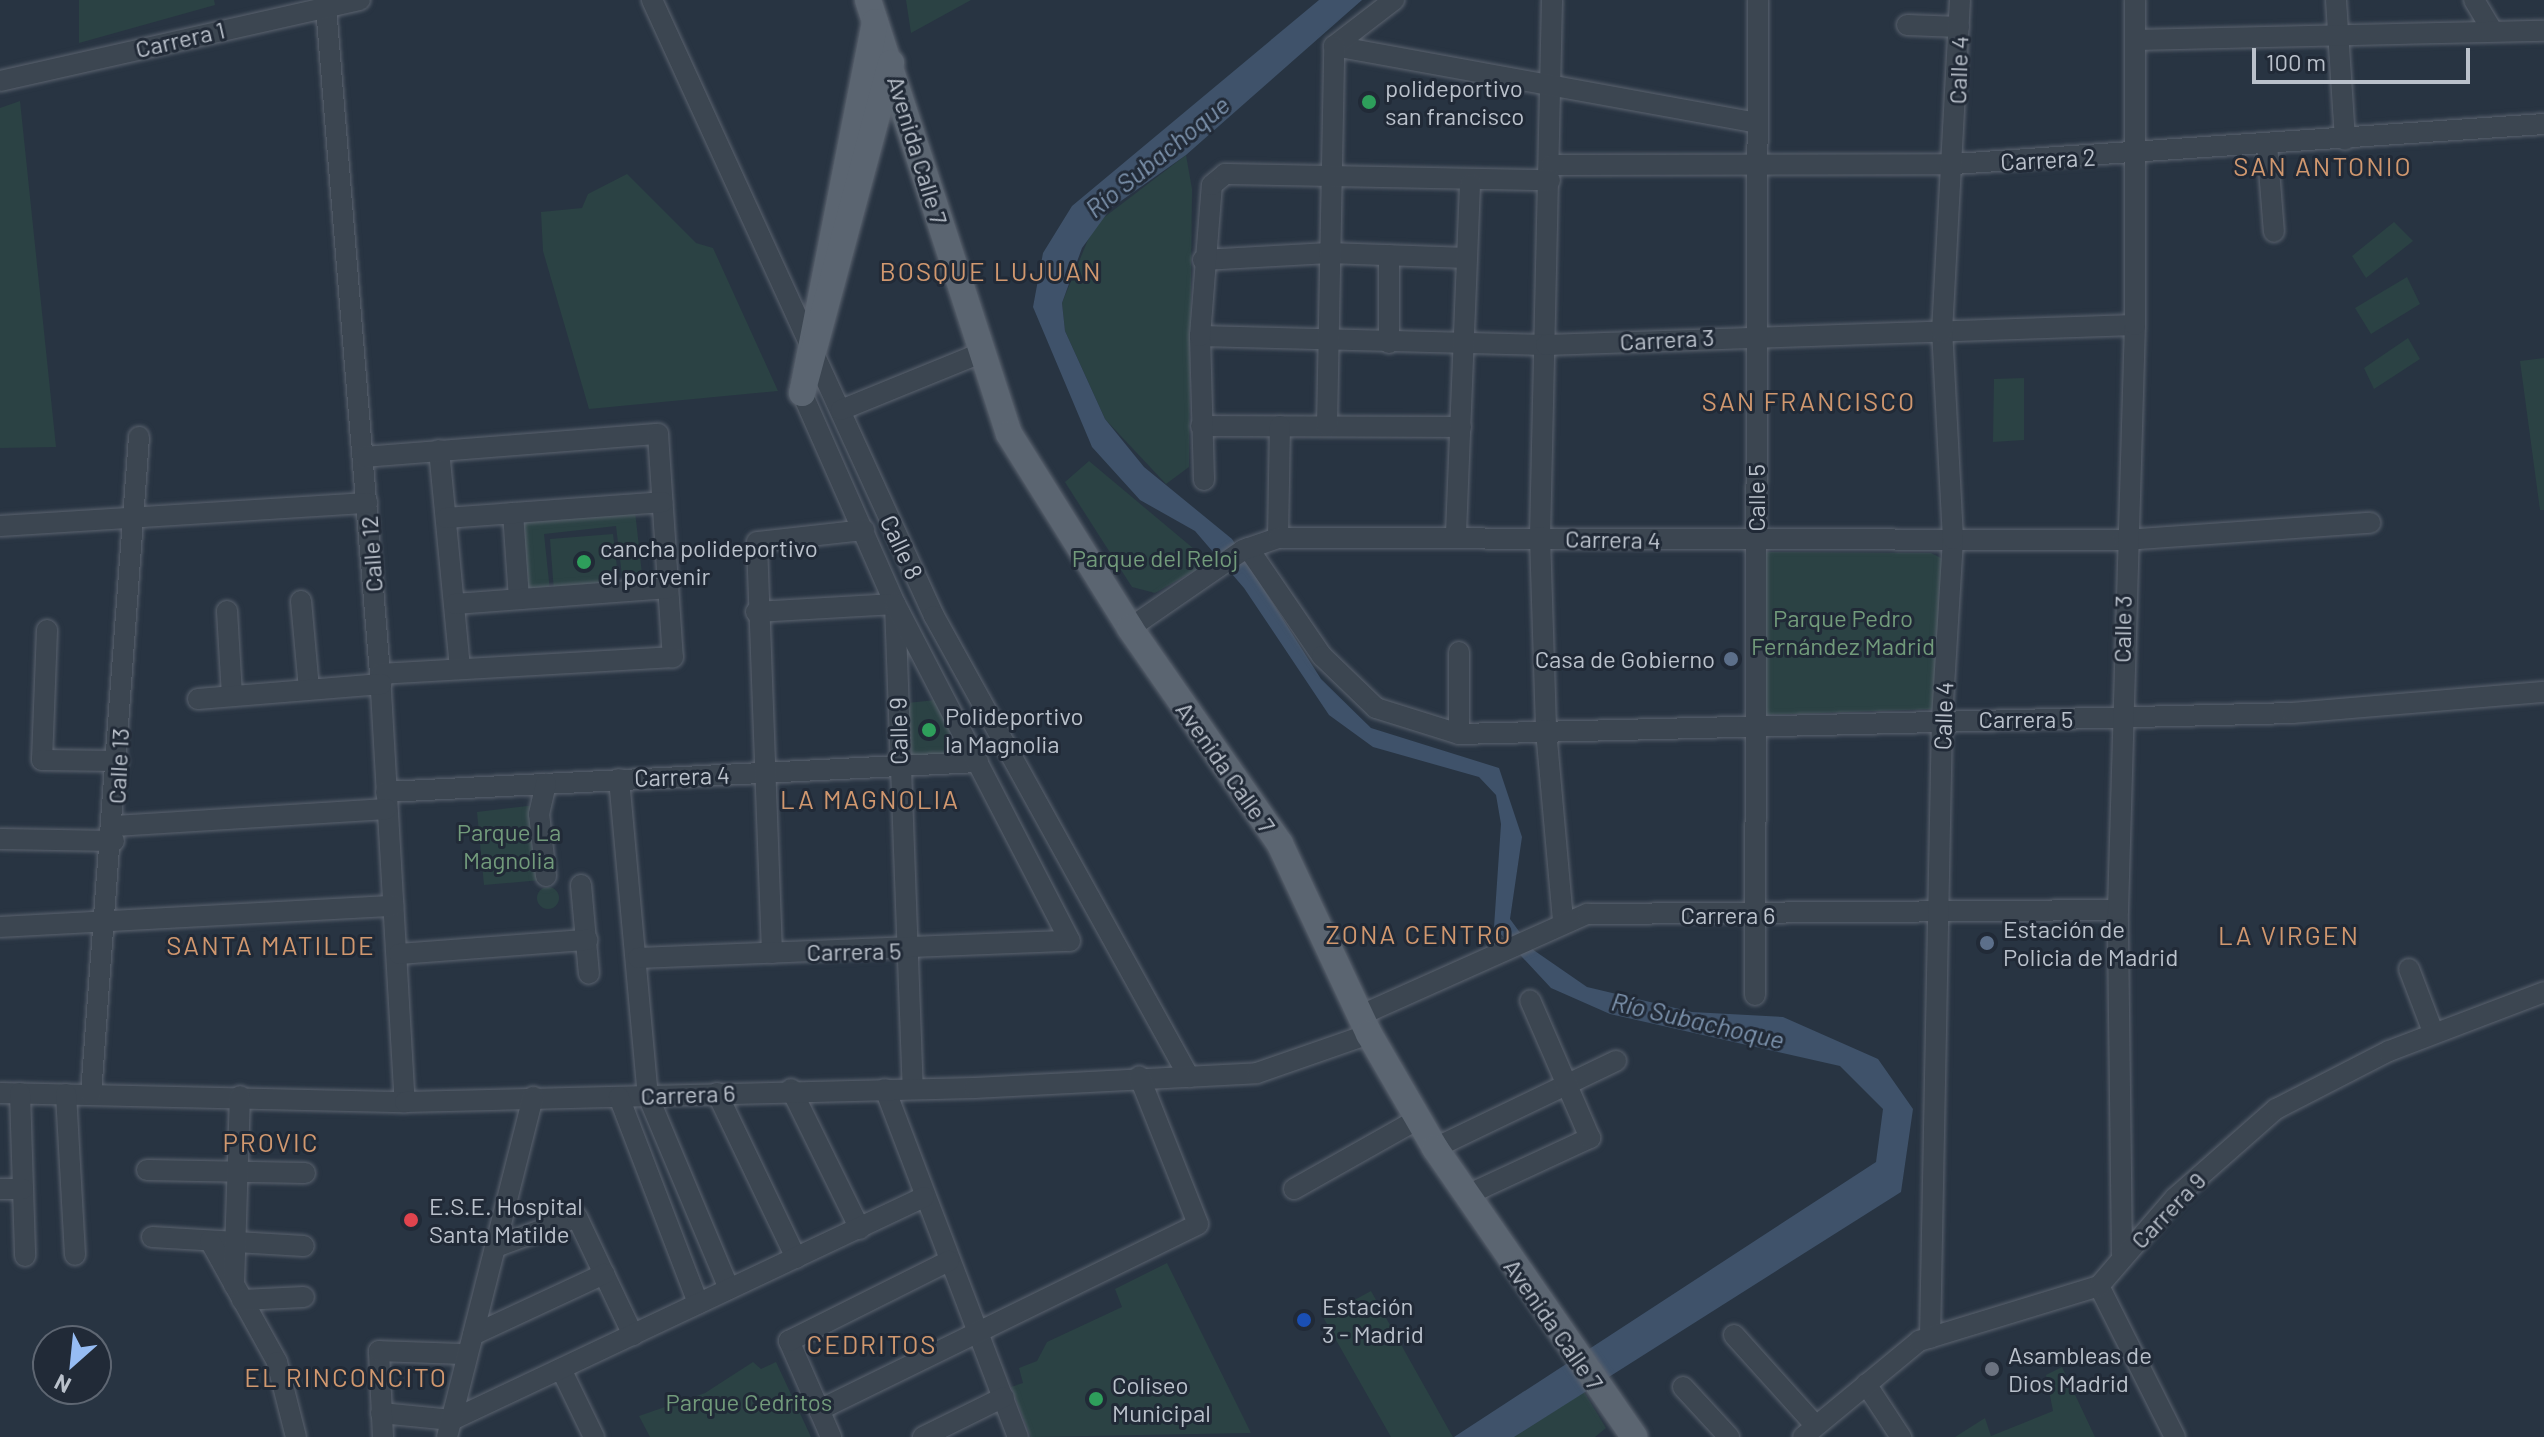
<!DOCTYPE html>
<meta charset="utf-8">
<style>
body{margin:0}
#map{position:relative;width:2544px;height:1437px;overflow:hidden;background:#283442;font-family:Barlow,sans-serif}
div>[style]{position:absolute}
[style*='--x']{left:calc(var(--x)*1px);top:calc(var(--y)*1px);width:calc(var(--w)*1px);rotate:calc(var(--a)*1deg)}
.green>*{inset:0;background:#2b4244}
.round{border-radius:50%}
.water>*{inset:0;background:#3f526a}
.roads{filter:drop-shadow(0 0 2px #5b636f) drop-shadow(0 0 2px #5b636f)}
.minor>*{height:20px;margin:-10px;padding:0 10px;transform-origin:10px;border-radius:10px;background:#3c4651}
.major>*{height:26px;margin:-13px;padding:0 13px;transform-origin:13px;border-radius:13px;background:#5b6571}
.dots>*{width:22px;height:22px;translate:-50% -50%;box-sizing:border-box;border:4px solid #212a37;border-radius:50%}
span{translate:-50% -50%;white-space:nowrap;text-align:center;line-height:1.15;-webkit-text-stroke:6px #212a37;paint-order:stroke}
.street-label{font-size:24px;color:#bac1cb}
.poi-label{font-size:24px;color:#bac1cb}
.left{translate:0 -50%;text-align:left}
.right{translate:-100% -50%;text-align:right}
.park-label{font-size:24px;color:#729b7b}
.water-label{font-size:26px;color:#7c92ac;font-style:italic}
.neighbourhood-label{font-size:26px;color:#d1986f;letter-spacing:2px}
.north{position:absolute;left:32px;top:1325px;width:80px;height:80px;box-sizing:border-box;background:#212a37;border:2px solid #5e6672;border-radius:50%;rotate:207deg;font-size:22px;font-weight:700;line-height:32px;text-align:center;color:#bac1cb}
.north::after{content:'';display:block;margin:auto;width:28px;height:36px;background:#96bcf3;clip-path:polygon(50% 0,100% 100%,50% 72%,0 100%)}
.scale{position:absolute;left:2252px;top:48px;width:218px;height:36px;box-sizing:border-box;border:4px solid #bac1cb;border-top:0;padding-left:10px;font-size:24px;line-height:28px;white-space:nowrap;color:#bac1cb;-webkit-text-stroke:6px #212a37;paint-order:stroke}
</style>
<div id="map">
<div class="green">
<i style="clip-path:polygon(79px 0,214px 0,215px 5px,79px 43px)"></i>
<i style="clip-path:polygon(906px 0,971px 0,911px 33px)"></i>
<i style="clip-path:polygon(20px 101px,56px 447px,0 448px,0 108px)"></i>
<i style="clip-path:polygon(1186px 155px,1192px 189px,1189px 467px,1166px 484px,1105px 419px,1065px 331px,1062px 303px,1094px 225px)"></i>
<i style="clip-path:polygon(627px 174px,696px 243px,713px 248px,778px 391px,589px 409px,543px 251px,541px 212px,582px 208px,588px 194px)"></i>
<i style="clip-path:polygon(2394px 222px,2413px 241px,2366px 278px,2352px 256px)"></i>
<i style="clip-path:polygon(2407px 277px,2420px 304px,2371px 334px,2355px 308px)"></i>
<i style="clip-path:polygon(2408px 338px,2420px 359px,2374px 389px,2364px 368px)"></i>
<i style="clip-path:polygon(2544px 358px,2544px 510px,2540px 510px,2520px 361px)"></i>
<i style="clip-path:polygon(2024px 378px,2024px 440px,1993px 442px,1994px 379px)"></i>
<i style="clip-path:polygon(1089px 461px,1200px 554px,1199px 568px,1155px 593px,1132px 587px,1065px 482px)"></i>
<i style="clip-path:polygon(635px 511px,643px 583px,623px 584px,616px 526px,544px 534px,550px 591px,527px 594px,522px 521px)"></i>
<i style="clip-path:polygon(613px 534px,619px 585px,554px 592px,550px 539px)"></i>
<i style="clip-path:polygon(1762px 552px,1931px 553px,1945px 560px,1934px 709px,1762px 715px)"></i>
<i style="clip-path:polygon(945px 699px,954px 756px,912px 757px,907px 703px)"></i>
<i style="clip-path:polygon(536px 805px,541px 880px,484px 885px,477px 812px)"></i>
<i class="round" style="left:537px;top:887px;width:22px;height:22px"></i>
<i style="clip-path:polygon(1167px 1263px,1251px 1433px,1031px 1437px,1011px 1387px,1023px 1383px,1019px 1368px,1037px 1361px,1047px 1342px,1122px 1307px,1115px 1289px)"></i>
<i style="clip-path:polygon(1371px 1291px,1450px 1432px,1453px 1437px,1391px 1437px,1323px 1317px)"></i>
<i style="clip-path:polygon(753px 1362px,761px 1369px,776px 1362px,811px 1437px,650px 1437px,639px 1416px,705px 1393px)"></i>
<i style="clip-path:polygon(2062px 1367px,2095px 1437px,1955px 1437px,1985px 1418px,1991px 1436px,2053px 1411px,2046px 1375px)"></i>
<i style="clip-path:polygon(1584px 1392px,1606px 1428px,1595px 1437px,1514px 1437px)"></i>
</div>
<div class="water">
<i style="clip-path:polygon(1319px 0,1362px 0,1186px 155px,1111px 208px,1082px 248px,1062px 303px,1065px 331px,1105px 419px,1144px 467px,1232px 539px,1321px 679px,1371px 728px,1499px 768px,1522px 837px,1510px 919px,1532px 949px,1587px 987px,1692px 1012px,1783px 1017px,1878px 1059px,1913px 1109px,1901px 1192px,1514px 1437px,1454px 1437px,1876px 1162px,1883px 1109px,1840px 1066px,1610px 1014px,1551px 988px,1494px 927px,1501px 824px,1496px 795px,1479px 777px,1373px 747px,1329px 715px,1244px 588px,1195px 531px,1140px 500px,1092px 447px,1033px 307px,1043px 253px,1072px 206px)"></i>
</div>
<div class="roads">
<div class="minor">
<i style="--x:652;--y:0;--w:677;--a:65.4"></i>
<i style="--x:934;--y:616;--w:527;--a:61.05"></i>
<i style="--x:1552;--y:0;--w:537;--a:91.28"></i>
<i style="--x:1540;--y:537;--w:193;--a:88.2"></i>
<i style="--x:1546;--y:730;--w:193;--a:84.9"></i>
<i style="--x:2336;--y:0;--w:140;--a:86.3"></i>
<i style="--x:2474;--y:0;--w:35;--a:59"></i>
<i style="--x:326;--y:7;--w:669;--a:85.37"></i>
<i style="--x:380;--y:674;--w:429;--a:86.7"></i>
<i style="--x:1907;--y:25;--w:52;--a:2.2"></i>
<i style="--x:2135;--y:40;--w:409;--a:-1.3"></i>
<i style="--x:1334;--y:46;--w:429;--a:10.3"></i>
<i style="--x:1334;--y:46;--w:76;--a:-37.5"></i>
<i style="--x:0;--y:81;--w:369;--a:-12.7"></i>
<i style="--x:2267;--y:144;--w:88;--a:85.5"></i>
<i style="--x:1551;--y:165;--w:403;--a:-0.1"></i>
<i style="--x:1954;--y:164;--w:591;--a:-3.88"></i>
<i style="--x:1203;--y:260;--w:126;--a:-3.2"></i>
<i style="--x:1329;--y:253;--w:138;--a:2.1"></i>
<i style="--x:1200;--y:336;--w:346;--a:1.5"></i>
<i style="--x:1546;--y:345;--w:589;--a:-1.94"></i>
<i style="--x:1389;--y:343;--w:88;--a:-90"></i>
<i style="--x:802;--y:393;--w:231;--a:66.2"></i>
<i style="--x:895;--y:604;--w:484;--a:87.9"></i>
<i style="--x:841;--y:410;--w:151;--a:-22.2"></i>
<i style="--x:1201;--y:426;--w:260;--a:0.2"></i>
<i style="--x:1327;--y:426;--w:380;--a:-88.9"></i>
<i style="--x:439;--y:450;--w:220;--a:84.5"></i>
<i style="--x:364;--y:457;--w:295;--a:-4.5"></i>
<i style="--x:658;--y:434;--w:224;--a:86.2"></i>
<i style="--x:673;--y:657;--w:293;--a:176.7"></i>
<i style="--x:1204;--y:480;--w:144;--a:-91.6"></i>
<i style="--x:1200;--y:336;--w:151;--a:-85.5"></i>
<i style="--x:1212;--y:185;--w:17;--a:-40"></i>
<i style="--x:1225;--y:174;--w:325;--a:1.1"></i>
<i style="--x:513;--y:513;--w:86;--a:86"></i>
<i style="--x:446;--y:518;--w:217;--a:-4.2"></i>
<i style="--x:0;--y:526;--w:368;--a:-3.6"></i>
<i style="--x:1456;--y:533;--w:349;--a:-87.7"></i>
<i style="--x:1278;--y:538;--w:112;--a:-89"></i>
<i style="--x:1248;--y:548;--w:131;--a:55.6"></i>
<i style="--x:1322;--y:656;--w:75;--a:43.9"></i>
<i style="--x:1376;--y:708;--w:87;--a:17.4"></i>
<i style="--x:1459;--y:734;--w:834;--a:-1.44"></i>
<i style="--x:2293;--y:713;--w:252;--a:-4.8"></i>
<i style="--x:301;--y:601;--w:88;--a:84.8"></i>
<i style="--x:455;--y:604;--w:214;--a:-4.3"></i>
<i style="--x:227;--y:611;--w:85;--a:86.6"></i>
<i style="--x:756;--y:612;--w:139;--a:-3.3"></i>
<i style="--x:1130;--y:628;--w:137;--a:-34.6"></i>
<i style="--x:1243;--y:550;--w:37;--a:-19"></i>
<i style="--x:1278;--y:538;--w:846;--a:0.14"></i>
<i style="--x:2124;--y:540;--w:247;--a:-4"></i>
<i style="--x:47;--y:630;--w:130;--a:92.2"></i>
<i style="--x:42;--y:760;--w:76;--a:0.8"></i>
<i style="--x:1459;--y:652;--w:82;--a:90"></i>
<i style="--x:198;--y:699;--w:184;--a:-4.7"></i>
<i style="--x:619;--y:779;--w:318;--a:84.8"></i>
<i style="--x:648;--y:1096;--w:209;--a:67.2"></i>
<i style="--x:386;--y:792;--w:593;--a:-2.9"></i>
<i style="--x:115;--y:826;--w:272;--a:-3.6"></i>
<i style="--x:0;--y:839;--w:114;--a:1"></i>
<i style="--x:546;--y:876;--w:62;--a:-96.4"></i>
<i style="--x:539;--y:814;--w:31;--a:-77"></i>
<i style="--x:581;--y:885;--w:89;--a:84.9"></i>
<i style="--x:0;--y:927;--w:394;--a:-3.1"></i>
<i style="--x:772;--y:953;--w:411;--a:-92.1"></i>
<i style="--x:757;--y:542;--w:108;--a:-6.4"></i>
<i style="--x:399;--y:954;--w:189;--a:-4.3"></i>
<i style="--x:638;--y:958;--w:432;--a:-2.3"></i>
<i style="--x:1070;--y:941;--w:380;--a:-117.4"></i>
<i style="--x:2409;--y:969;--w:67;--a:69.1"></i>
<i style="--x:1755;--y:995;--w:995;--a:-89.83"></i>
<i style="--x:1361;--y:1015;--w:248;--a:-24.1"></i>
<i style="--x:1587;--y:914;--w:531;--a:-0.43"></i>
<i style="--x:791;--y:1089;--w:156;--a:63.8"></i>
<i style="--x:885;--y:1089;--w:373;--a:69.1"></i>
<i style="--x:0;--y:1093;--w:405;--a:1.3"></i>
<i style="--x:405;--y:1102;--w:570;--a:-1.41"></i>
<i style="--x:975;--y:1088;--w:282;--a:-3"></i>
<i style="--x:1257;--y:1073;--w:119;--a:-19.2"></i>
<i style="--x:20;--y:1093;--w:163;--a:88.2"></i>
<i style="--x:717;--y:1093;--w:183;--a:64.4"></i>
<i style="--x:66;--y:1094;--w:161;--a:86.8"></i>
<i style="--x:91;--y:1094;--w:659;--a:-85.82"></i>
<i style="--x:619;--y:1097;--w:221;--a:69"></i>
<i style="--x:1435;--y:1148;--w:201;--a:-25.7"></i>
<i style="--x:147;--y:1170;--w:158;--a:1.1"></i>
<i style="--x:0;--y:1189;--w:23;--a:0"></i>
<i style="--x:1294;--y:1189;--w:142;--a:-29.4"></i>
<i style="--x:1467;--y:1195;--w:136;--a:-24.9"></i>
<i style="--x:1590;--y:1138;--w:150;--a:-113.5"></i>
<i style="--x:152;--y:1237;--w:152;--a:3.4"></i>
<i style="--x:210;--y:1241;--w:138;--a:61"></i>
<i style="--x:277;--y:1362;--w:77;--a:75.8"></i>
<i style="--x:498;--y:1246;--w:84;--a:-20.2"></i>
<i style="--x:577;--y:1217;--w:131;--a:64.6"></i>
<i style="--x:2122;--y:1258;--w:348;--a:-90.7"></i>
<i style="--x:2118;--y:910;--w:585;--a:-88.34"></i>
<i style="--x:2135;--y:325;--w:325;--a:-90"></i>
<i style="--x:234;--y:1285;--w:189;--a:-88.2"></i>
<i style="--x:2099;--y:1286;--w:169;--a:63.3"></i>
<i style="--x:242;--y:1300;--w:62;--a:-2.8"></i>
<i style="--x:473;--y:1335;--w:145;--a:-25"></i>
<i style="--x:1734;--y:1335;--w:122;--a:48"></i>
<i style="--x:1930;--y:1338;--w:619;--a:-88.89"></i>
<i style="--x:1942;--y:719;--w:180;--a:-86.5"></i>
<i style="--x:1953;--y:539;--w:207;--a:-93"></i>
<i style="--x:1942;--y:332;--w:332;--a:-86.9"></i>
<i style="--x:561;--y:1369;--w:76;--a:64.1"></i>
<i style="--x:1866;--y:1384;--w:64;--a:56.6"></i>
<i style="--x:1683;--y:1387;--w:68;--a:47.4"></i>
<i style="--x:819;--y:1410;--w:422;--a:-26.1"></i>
<i style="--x:1198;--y:1224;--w:159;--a:-111.7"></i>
<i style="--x:381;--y:1413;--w:71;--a:5.6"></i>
<i style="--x:452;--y:1420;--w:522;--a:-25.29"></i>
<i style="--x:383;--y:1437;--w:86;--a:-92.7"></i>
<i style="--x:379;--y:1351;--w:88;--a:2"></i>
<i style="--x:447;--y:1437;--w:351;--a:-75.8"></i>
<i style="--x:831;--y:1437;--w:105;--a:-113.6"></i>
<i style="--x:789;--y:1341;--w:179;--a:-26.6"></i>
<i style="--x:923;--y:1437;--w:90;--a:-26.3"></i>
<i style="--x:1803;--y:1437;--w:151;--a:-39.6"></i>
<i style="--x:1919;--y:1341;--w:188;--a:-17"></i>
<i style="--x:2099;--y:1286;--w:116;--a:-49.2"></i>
<i style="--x:2175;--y:1198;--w:135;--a:-41.4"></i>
<i style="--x:2276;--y:1109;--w:127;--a:-27.2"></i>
<i style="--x:2389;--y:1051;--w:166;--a:-20.8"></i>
</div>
<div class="major">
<i style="--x:868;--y:0;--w:456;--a:72"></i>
<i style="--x:1009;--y:434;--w:229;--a:58"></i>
<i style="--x:1130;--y:628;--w:263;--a:55.2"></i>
<i style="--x:1280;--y:844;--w:210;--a:64.9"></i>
<i style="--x:1369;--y:1034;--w:132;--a:59.9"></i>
<i style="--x:1435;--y:1148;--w:351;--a:55.4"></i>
<i style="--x:875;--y:22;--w:378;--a:101.1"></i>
<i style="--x:802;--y:393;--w:342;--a:-74.9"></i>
</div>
</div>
<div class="dots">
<i style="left:1369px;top:102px;background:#2e9e5b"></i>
<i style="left:584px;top:562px;background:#2e9e5b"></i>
<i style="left:1731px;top:659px;background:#5c6f8a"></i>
<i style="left:929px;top:730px;background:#2e9e5b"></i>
<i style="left:1987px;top:943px;background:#5c6f8a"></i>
<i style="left:411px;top:1220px;background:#e0444e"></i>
<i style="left:1304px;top:1320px;background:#1a4fb4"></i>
<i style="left:1992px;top:1369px;background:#6b7280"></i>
<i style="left:1096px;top:1399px;background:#2e9e5b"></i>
</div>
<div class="street-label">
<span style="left:180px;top:39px;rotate:-13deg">Carrera 1</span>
<span style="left:1958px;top:70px;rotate:-88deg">Calle 4</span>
<span style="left:918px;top:150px;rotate:73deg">Avenida Calle 7</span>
<span style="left:2048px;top:159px;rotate:-3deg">Carrera 2</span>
<span style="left:1667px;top:339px;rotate:-3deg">Carrera 3</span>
<span style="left:1756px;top:498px;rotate:-90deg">Calle 5</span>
<span style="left:1613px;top:539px;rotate:1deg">Carrera 4</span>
<span style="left:902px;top:547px;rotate:65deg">Calle 8</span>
<span style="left:371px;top:554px;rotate:-94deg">Calle 12</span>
<span style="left:2122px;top:629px;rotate:-89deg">Calle 3</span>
<span style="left:1943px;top:716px;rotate:-88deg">Calle 4</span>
<span style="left:2026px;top:719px">Carrera 5</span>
<span style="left:898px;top:731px;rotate:-91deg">Calle 9</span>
<span style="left:118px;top:766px;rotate:-87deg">Calle 13</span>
<span style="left:1226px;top:767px;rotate:55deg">Avenida Calle 7</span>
<span style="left:682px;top:776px;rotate:-2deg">Carrera 4</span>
<span style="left:1728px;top:915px">Carrera 6</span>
<span style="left:854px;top:951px;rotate:-1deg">Carrera 5</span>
<span style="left:688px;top:1094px;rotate:-2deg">Carrera 6</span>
<span style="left:2168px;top:1210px;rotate:-46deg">Carrera 9</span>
<span style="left:1554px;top:1324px;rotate:55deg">Avenida Calle 7</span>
</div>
<div class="poi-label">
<span class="left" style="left:1385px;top:102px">polideportivo<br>san francisco</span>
<span class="left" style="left:600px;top:562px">cancha polideportivo<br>el porvenir</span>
<span class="right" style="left:1715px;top:659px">Casa de Gobierno</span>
<span class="left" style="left:945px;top:730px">Polideportivo<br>la Magnolia</span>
<span class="left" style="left:2003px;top:943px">Estación de<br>Policia de Madrid</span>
<span class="left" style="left:429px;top:1220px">E.S.E. Hospital<br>Santa Matilde</span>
<span class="left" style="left:1322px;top:1320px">Estación<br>3 - Madrid</span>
<span class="left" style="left:2008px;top:1369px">Asambleas de<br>Dios Madrid</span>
<span class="left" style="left:1112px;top:1399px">Coliseo<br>Municipal</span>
</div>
<div class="park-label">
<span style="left:1155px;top:558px">Parque del Reloj</span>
<span style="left:1843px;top:632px">Parque Pedro<br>Fernández Madrid</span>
<span style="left:509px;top:846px">Parque La<br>Magnolia</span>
<span style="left:749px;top:1402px">Parque Cedritos</span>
</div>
<div class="water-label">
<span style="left:1157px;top:156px;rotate:-39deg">Río Subachoque</span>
<span style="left:1698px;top:1020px;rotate:13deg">Río Subachoque</span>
</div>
<div class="neighbourhood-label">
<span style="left:2323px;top:166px">SAN ANTONIO</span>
<span style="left:991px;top:271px">BOSQUE LUJUAN</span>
<span style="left:1809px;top:401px">SAN FRANCISCO</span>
<span style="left:870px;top:799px">LA MAGNOLIA</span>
<span style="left:1419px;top:934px">ZONA CENTRO</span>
<span style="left:2289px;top:935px">LA VIRGEN</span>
<span style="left:271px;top:945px">SANTA MATILDE</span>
<span style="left:271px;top:1142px">PROVIC</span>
<span style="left:872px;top:1344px">CEDRITOS</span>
<span style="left:346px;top:1377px">EL RINCONCITO</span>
</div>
<div class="north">N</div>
<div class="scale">100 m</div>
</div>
